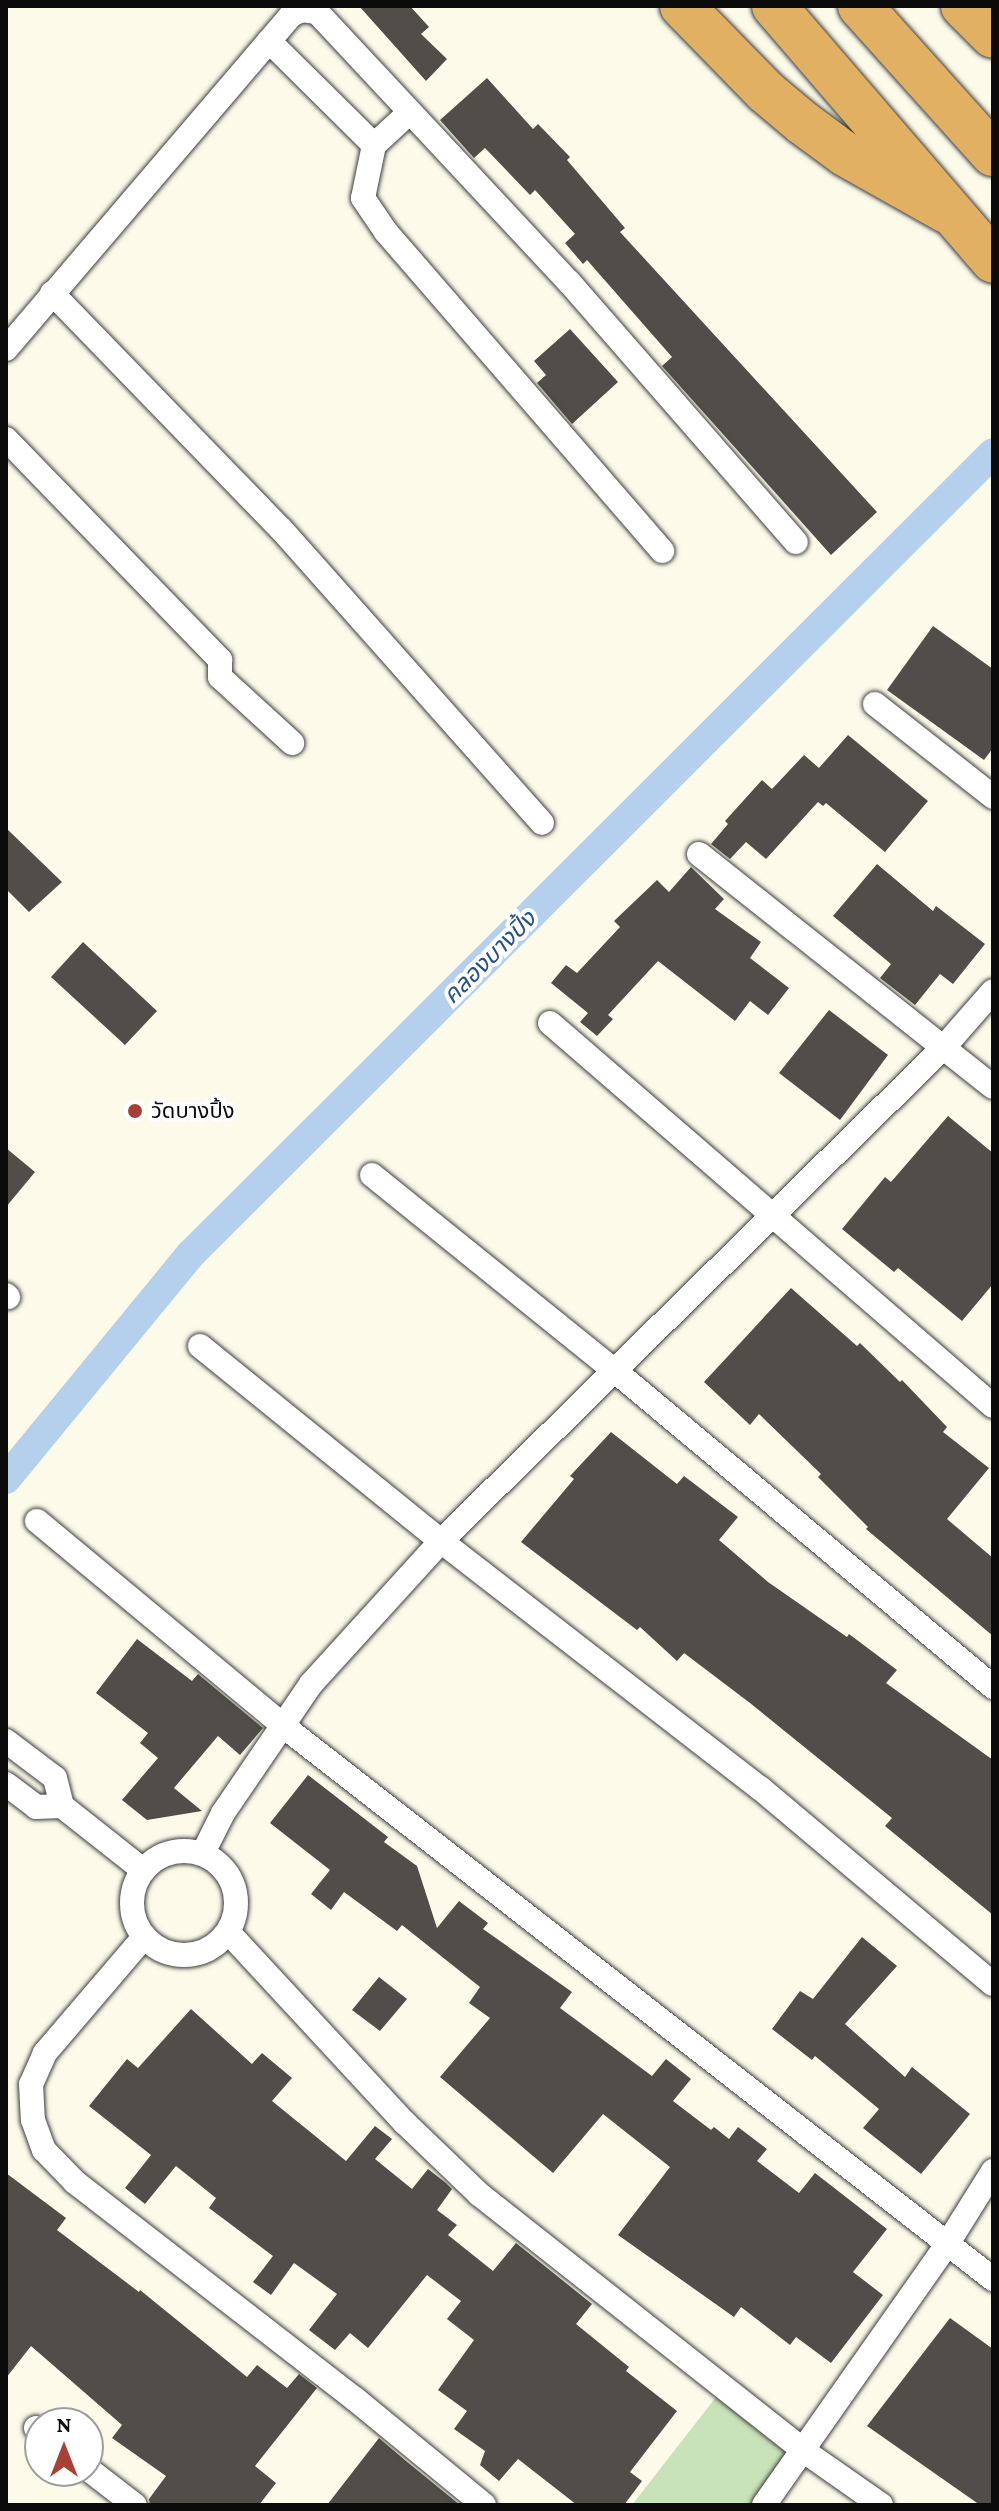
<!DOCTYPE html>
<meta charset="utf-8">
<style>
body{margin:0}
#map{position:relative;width:999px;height:2511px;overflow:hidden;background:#fcfbea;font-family:"Crimson Pro","Noto Sans Thai",serif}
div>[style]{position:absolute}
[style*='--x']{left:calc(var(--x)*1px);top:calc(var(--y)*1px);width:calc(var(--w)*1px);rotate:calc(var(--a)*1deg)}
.green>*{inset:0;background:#c8e2b9}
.canal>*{height:30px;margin:-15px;padding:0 15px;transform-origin:15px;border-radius:15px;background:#b5d0ed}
.building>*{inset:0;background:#514d48}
.roads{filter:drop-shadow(0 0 2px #3d3d3d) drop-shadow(0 0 2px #3d3d3d)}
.minor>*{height:24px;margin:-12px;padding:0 12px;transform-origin:12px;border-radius:12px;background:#fff}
.minor>.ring{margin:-12px;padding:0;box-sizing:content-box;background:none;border:24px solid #fff;border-radius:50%}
.motorway>*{height:44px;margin:-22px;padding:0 22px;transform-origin:22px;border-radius:22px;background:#e2b063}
.dots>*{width:22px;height:22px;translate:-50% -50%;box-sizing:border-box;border:4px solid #fff;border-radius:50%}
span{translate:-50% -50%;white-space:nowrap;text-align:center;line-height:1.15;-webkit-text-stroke:8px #fff;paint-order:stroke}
.poi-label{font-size:22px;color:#0a0a0a}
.left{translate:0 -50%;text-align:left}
.water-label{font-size:24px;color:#244f8b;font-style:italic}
.frame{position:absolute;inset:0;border:8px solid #0a0a0a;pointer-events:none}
.north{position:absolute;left:24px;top:2407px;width:80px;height:80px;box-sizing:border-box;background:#fff;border:2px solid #9d9d9d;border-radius:50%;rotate:0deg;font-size:22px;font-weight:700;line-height:32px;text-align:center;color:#0a0a0a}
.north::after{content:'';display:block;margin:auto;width:28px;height:36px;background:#a84135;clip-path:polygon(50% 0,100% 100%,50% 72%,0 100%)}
</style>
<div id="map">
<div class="green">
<i style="clip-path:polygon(716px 2397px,793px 2457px,755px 2505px,632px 2505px)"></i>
</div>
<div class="canal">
<i style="--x:6;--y:1479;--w:291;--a:-50.6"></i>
<i style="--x:191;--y:1254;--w:1133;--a:-44.96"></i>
</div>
<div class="building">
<i style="clip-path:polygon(359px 6px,410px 6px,429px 27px,421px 34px,447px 59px,426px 81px)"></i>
<i style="clip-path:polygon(487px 78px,533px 129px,538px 124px,570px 157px,567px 160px,625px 228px,620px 232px,877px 512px,831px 555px,662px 366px,672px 357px,587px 260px,583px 264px,565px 243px,575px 234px,535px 190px,530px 195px,485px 148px,474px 158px,440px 120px)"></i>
<i style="clip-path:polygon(570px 329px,618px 382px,572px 424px,537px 383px,546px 375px,534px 361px)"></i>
<i style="clip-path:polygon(933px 626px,993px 669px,993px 748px,984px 760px,887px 690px)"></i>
<i style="clip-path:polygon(848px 735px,928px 801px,885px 852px,826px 803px,823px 806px,818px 802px,766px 859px,746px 842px,730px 859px,711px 844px,728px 824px,725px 821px,762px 780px,772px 789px,804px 755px,819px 768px)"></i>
<i style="clip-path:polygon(6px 828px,62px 882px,29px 912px,6px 889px)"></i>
<i style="clip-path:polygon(877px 864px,933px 911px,936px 906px,985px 944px,953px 984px,940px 974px,915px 1005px,880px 978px,891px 964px,833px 916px)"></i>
<i style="clip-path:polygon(691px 867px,724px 899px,715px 909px,761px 942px,750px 958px,789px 988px,768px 1015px,750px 1001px,735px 1021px,658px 961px,608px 1015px,613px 1019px,597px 1036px,580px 1022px,588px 1013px,551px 983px,566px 965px,577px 973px,620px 927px,614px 921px,657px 880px,669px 892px)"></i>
<i style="clip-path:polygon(83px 942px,157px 1011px,125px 1045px,51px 977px)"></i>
<i style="clip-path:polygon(829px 1010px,888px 1055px,840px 1120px,779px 1073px)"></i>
<i style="clip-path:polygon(948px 1116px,993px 1153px,993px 1284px,962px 1321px,898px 1268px,894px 1272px,842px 1229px,885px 1177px,891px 1182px)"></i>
<i style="clip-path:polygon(6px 1148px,35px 1172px,6px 1207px)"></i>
<i style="clip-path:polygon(791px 1288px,857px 1346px,860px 1343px,900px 1382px,902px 1380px,947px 1427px,943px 1432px,989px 1468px,947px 1519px,993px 1558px,993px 1636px,866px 1529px,868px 1527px,818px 1477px,821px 1474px,759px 1414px,750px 1425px,704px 1382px)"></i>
<i style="clip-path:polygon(611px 1432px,677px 1484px,684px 1476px,738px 1517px,719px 1540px,768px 1582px,847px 1637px,849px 1634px,897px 1670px,886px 1683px,993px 1760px,993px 1915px,885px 1826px,892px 1818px,750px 1703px,684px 1653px,677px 1661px,640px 1627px,637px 1630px,521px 1542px,574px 1479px,570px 1476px)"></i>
<i style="clip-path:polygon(137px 1639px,192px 1681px,198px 1674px,263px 1728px,240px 1755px,218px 1736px,174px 1788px,202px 1811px,147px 1820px,122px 1800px,158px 1758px,140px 1743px,148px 1733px,96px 1693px)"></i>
<i style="clip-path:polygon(308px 1775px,388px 1837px,384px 1842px,417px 1866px,437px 1928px,459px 1901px,488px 1923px,483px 1929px,572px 1992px,560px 2008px,652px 2076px,666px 2059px,691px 2079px,673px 2101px,711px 2130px,714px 2127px,729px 2139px,738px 2127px,767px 2149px,757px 2161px,799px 2193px,815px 2173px,887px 2229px,853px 2272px,883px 2295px,831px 2363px,796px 2337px,790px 2345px,741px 2307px,734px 2317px,618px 2235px,670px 2167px,603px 2114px,553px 2173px,440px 2077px,490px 2018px,469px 2003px,480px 1987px,402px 1925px,397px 1931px,344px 1892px,331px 1910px,311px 1894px,330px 1870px,270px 1823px)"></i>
<i style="clip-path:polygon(862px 1937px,897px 1966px,845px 2024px,905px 2077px,912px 2067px,970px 2114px,921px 2174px,863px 2128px,879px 2109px,815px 2056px,812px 2060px,772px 2029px,800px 1991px,813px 1999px)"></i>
<i style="clip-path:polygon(379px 1977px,407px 1999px,380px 2031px,352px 2010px)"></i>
<i style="clip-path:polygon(191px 2009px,252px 2064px,262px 2053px,292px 2078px,272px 2101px,346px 2161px,375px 2126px,392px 2139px,375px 2159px,412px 2189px,428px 2169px,446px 2183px,452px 2189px,437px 2210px,457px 2225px,448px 2235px,493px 2271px,516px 2243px,592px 2304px,576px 2324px,629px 2367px,626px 2371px,677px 2411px,630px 2472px,642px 2481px,624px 2505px,577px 2505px,518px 2459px,499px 2481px,480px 2465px,485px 2451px,454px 2429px,467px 2411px,438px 2390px,474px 2340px,447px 2319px,461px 2301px,427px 2275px,368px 2348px,350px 2333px,335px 2350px,309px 2330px,337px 2294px,294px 2263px,271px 2295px,253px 2282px,273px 2256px,209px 2208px,216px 2198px,176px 2166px,145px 2204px,125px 2188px,151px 2155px,89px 2106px,127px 2059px,138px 2068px)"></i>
<i style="clip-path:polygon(6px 2173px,66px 2218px,57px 2230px,139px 2292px,140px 2290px,247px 2377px,257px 2365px,287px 2388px,299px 2374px,317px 2388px,255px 2466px,276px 2483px,259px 2505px,150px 2505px,149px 2499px,166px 2476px,112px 2438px,122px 2425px,31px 2346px,6px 2378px)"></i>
<i style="clip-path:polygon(950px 2318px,993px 2349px,993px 2505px,980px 2505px,867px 2426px)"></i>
<i style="clip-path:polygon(379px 2438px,406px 2461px,460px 2505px,327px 2505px)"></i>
</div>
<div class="roads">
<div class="minor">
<i style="--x:269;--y:41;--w:148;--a:44.7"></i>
<i style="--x:410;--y:112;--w:49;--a:137.5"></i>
<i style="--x:374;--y:145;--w:54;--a:101.7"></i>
<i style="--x:363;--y:198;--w:41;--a:55.9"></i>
<i style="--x:386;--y:232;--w:422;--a:49.1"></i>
<i style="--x:52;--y:293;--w:329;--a:45.9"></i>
<i style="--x:281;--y:529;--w:393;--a:48.4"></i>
<i style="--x:6;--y:349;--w:439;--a:-49.5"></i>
<i style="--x:291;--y:15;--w:12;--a:-24"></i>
<i style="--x:302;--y:10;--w:15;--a:8"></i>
<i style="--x:317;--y:12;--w:369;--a:47"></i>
<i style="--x:569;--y:282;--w:345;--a:48.9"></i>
<i style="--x:6;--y:439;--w:308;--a:45.9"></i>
<i style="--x:220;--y:660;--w:17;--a:90"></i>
<i style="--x:220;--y:677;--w:98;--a:42.5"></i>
<i style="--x:875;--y:704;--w:150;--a:38.2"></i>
<i style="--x:699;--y:854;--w:375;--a:38.4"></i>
<i style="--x:550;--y:1023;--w:586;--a:40.85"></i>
<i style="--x:372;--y:1175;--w:311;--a:38.9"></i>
<i style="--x:614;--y:1370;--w:494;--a:39.9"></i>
<i style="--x:6;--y:1295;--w:3;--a:45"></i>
<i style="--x:200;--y:1346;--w:310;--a:39"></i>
<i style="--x:441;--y:1541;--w:403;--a:37.8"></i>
<i style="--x:760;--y:1788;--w:304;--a:40.1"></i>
<i style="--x:37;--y:1521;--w:330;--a:39.7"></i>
<i style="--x:291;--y:1732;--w:890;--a:37.93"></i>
<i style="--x:6;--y:1741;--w:61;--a:37.1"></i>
<i style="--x:55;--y:1778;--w:29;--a:76"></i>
<i style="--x:62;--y:1806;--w:103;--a:38.3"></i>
<i style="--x:6;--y:1784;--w:38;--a:37"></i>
<i style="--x:36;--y:1807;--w:26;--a:-2"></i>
<i class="ring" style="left:132px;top:1851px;width:80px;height:80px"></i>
<i style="--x:203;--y:1853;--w:45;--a:-63.4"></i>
<i style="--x:223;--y:1813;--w:156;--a:-55.7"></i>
<i style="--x:311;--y:1684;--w:193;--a:-47.7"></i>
<i style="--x:441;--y:1541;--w:705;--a:-44.48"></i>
<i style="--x:944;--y:1047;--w:74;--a:-48.8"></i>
<i style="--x:228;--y:1932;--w:260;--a:47.2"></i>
<i style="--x:405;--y:2123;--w:103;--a:43.8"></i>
<i style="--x:479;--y:2194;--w:414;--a:38.3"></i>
<i style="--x:804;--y:2451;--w:94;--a:35"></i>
<i style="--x:144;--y:1937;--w:153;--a:130.5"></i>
<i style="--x:45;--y:2053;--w:34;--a:114"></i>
<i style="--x:31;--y:2084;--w:36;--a:87"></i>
<i style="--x:33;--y:2120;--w:32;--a:70"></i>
<i style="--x:44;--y:2150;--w:45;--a:45.9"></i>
<i style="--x:75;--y:2182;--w:354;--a:37.8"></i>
<i style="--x:355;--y:2399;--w:167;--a:39.4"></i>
<i style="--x:36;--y:2428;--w:6;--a:45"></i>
<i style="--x:88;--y:2469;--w:59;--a:37.5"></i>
<i style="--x:764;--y:2505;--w:320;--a:-54.9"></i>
<i style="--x:948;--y:2243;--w:85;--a:-58"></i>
</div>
<div class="motorway">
<i style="--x:682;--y:6;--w:120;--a:45.7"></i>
<i style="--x:766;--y:92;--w:48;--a:40"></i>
<i style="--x:803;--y:123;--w:52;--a:36.4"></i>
<i style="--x:845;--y:154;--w:116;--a:29.4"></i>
<i style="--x:774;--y:6;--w:336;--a:49.3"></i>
<i style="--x:860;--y:6;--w:199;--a:48.1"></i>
<i style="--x:963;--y:6;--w:42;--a:45"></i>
</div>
</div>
<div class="dots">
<i style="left:135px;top:1111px;background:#a84135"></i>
</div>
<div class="poi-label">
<span class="left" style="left:151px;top:1111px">วัดบางปิ้ง</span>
</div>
<div class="water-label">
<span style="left:489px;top:957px;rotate:-45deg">คลองบางปิ้ง</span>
</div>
<div class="frame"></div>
<div class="north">N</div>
</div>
